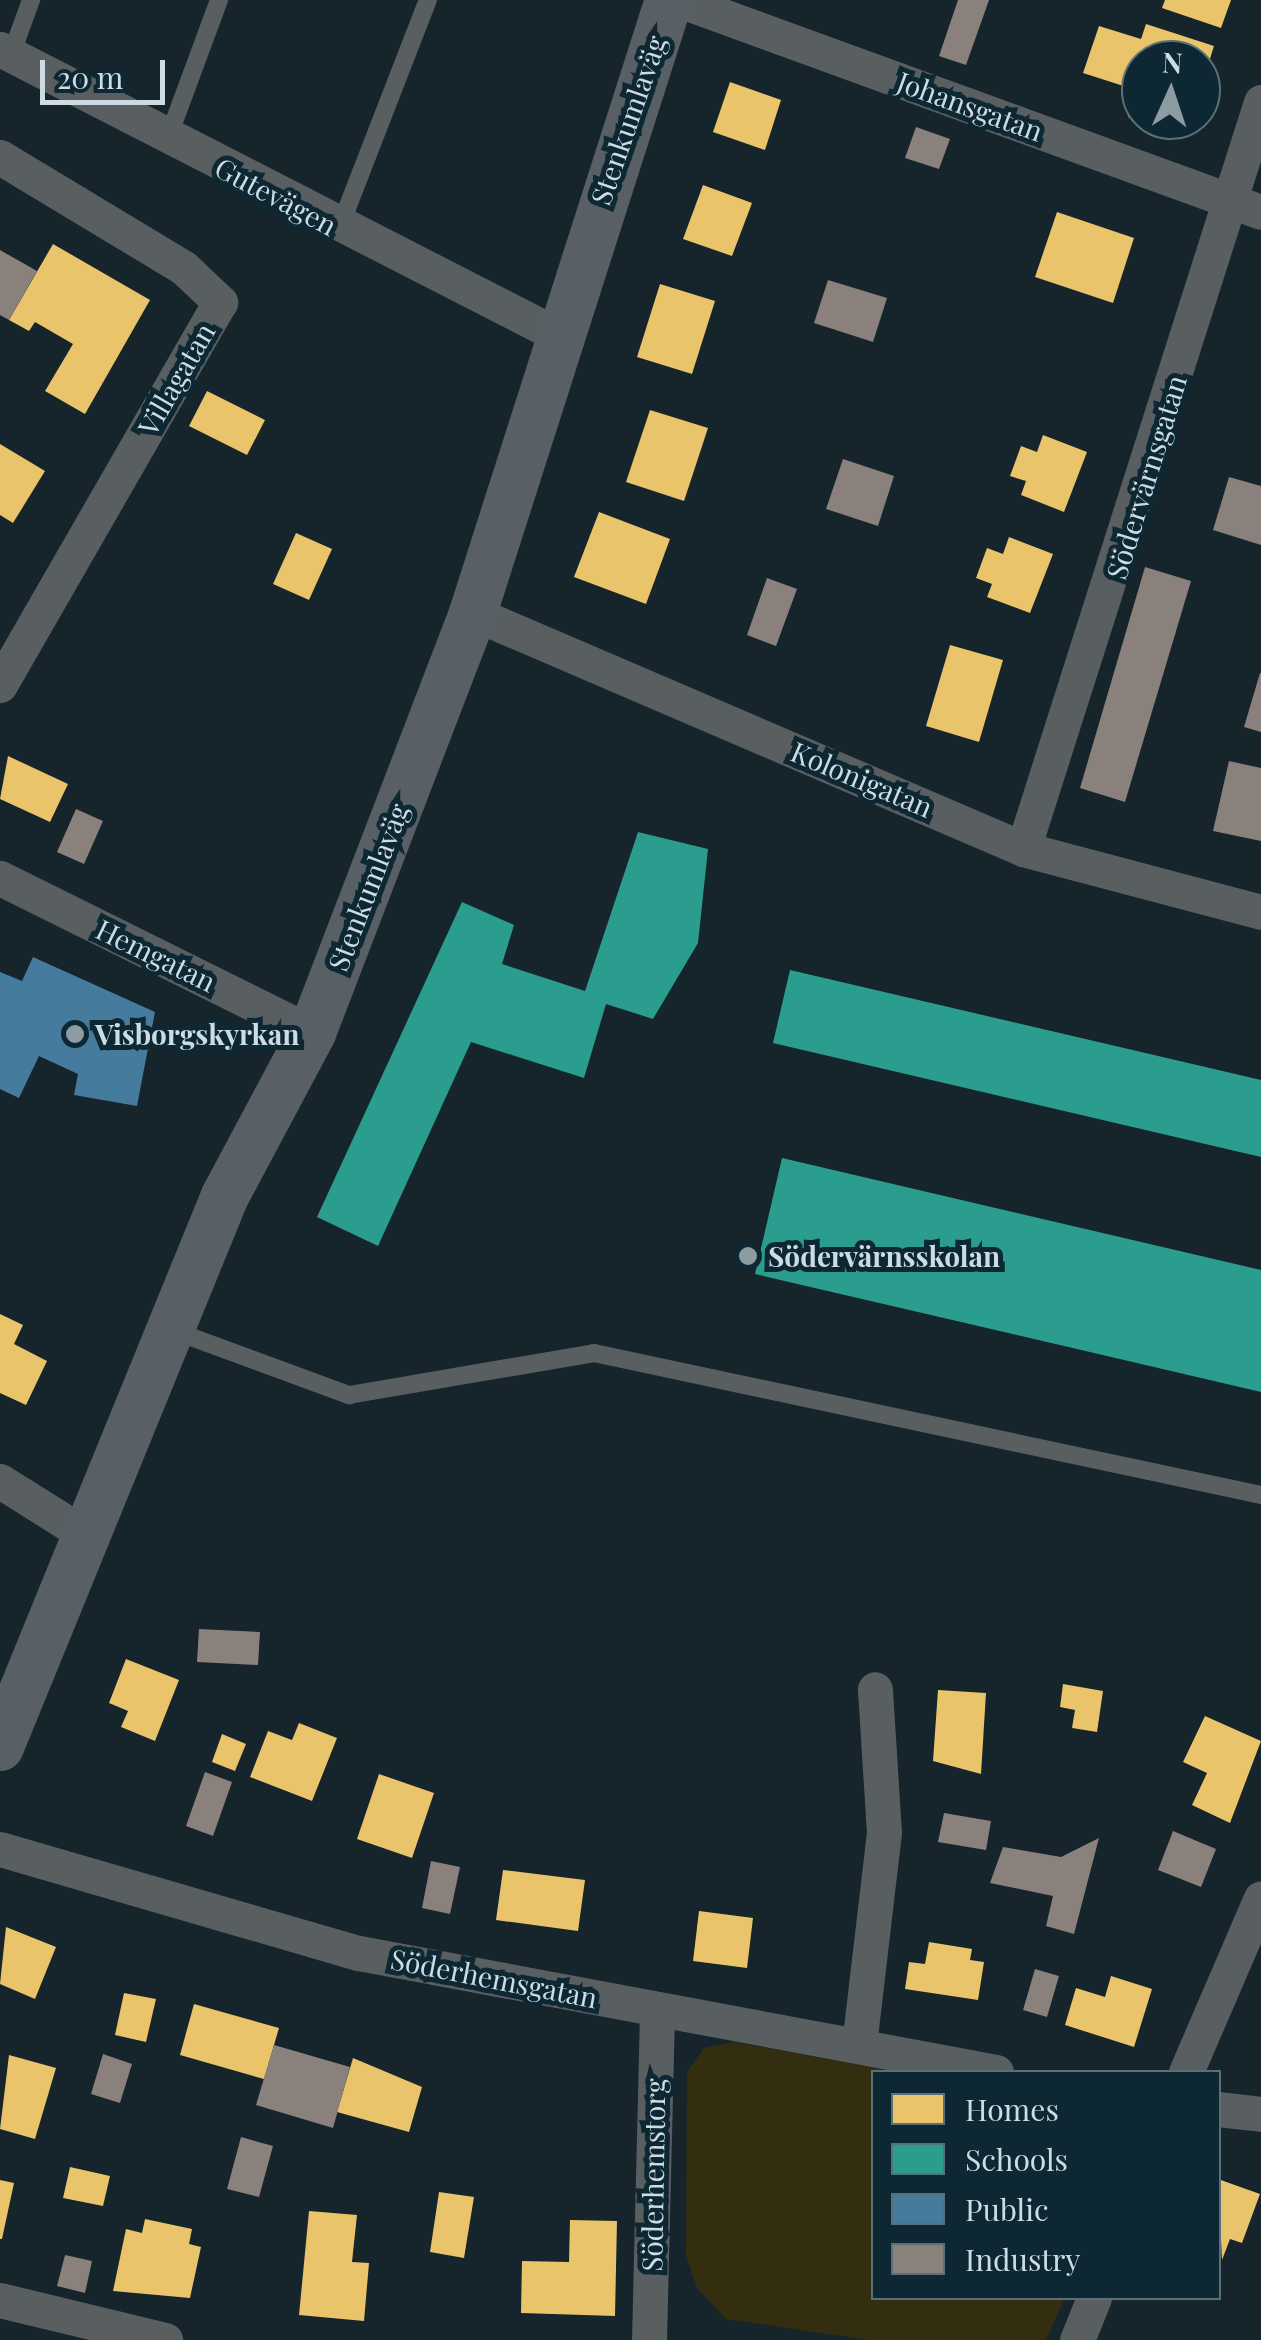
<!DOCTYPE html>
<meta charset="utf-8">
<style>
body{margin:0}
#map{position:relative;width:1261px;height:2340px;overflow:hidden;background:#16242b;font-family:"Playfair Display",serif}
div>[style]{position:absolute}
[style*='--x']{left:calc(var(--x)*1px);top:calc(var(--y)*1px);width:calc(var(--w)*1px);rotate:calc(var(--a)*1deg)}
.green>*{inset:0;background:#332e10}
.homes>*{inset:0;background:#e9c46a}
.schools>*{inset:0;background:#2a9d8f}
.public>*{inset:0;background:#457b9d}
.industry>*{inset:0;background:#8a817c}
.lane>*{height:18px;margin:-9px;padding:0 9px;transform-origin:9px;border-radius:9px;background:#595e61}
.street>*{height:35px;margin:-17.5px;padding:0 17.5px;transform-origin:17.5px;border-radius:17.5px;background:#595e61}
.secondary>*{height:48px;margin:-24px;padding:0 24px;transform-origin:24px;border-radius:24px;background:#596065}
.dots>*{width:28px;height:28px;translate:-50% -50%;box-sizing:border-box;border:5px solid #0e2833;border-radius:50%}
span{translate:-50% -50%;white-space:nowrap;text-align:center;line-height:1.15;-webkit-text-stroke:10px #0e2833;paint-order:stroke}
.street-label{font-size:28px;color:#cddce3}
.poi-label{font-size:28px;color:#cddce3;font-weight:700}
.left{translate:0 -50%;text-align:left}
.legend{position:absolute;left:871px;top:2070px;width:350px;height:230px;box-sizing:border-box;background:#0e2833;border:2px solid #5a7079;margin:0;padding:12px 18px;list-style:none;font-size:30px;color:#cddce3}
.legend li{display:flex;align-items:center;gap:20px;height:50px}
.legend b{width:50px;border:2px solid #5a7079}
.north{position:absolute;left:1121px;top:40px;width:100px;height:100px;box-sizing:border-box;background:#0e2833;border:2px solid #5a7079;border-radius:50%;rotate:3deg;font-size:28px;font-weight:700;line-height:40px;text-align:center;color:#cddce3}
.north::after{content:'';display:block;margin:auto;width:35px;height:45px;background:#8d9ca3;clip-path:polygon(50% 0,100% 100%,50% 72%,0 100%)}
.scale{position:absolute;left:40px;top:60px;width:125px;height:45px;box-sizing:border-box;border:5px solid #cddce3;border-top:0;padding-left:12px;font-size:30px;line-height:35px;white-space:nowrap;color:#cddce3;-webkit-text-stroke:8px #0e2833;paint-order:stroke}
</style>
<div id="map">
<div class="green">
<i style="clip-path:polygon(734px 2042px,900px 2072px,874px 2072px,874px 2298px,1065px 2298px,1046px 2340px,869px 2340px,726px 2319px,697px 2288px,686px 2255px,687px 2072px,704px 2048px)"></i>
</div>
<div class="homes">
<i style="clip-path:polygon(1165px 0,1231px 0,1221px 28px,1162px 8px)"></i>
<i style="clip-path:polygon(1146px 24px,1214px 46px,1202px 84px,1201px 60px,1141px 60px,1141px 120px,1190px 120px,1184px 136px,1128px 117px,1136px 90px,1083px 73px,1099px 26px,1141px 39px)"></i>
<i style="clip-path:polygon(730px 82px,781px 100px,765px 150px,713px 132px)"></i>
<i style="clip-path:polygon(703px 185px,752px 203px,732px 256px,683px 239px)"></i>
<i style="clip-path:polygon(1057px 212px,1134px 238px,1113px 303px,1035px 277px)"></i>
<i style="clip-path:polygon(53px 244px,150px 300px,85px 414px,45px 391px,73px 344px,35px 322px,29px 331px,9px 320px)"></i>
<i style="clip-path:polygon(660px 284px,715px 301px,692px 374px,637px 357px)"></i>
<i style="clip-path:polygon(207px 391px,265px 420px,247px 455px,189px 426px)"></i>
<i style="clip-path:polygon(650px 410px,708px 428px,684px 501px,626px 482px)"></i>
<i style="clip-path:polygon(1043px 435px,1087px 452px,1064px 512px,1021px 495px,1026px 481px,1010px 476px,1021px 446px,1037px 452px)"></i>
<i style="clip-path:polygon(0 444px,45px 471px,13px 523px,0 515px)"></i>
<i style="clip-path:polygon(599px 512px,670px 539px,646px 604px,574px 577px)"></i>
<i style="clip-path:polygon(296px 533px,332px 549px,309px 600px,273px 584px)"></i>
<i style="clip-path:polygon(1009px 537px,1053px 554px,1030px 613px,987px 597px,992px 584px,976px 578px,987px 548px,1003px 554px)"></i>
<i style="clip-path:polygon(950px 645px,1003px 660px,979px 742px,926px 726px)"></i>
<i style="clip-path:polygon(8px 756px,68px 784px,50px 822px,0 799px)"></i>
<i style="clip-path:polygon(0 1314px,23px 1325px,14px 1344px,47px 1361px,26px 1405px,0 1393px)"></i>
<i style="clip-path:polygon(126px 1659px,179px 1680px,155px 1741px,121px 1727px,128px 1711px,109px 1703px)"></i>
<i style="clip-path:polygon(1063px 1684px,1103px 1691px,1097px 1732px,1072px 1728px,1075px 1710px,1060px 1707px)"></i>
<i style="clip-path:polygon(938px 1690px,986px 1693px,981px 1774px,933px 1761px)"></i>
<i style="clip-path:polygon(1205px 1716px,1261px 1741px,1230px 1823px,1192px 1805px,1207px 1773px,1183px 1762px)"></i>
<i style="clip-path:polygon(299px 1723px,337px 1738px,312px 1801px,250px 1777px,268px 1731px,292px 1740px)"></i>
<i style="clip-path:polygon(222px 1734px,246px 1744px,235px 1771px,212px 1762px)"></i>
<i style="clip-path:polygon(379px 1774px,434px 1793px,412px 1858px,357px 1839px)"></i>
<i style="clip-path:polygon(503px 1870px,585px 1880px,578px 1931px,496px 1920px)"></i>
<i style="clip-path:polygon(699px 1911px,753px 1918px,747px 1968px,693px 1961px)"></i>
<i style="clip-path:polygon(6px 1927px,56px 1947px,35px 1999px,0 1984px)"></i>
<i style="clip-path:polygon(929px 1942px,972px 1949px,970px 1960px,984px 1962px,978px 2000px,905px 1989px,909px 1962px,925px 1964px)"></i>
<i style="clip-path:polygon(1111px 1976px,1152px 1989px,1134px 2047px,1065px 2025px,1076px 1988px,1105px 1997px)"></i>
<i style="clip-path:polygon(124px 1993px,156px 1999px,146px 2042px,115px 2035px)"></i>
<i style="clip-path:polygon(194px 2004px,279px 2028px,264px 2079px,180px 2055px)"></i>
<i style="clip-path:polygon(9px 2055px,56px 2068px,35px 2139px,0 2129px)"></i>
<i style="clip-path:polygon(353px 2058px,422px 2087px,409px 2132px,337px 2112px)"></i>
<i style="clip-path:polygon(70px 2167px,110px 2176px,103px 2206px,63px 2198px)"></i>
<i style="clip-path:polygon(1218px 2179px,1260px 2194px,1242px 2243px,1230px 2239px,1222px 2260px)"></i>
<i style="clip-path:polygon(0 2180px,14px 2183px,2px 2239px,0 2239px)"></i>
<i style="clip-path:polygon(439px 2192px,474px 2197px,464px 2258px,430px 2252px)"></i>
<i style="clip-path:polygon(309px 2211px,357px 2215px,352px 2262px,369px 2263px,364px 2321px,299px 2315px)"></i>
<i style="clip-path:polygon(145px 2219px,192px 2229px,189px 2244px,201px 2247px,190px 2298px,113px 2291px,126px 2229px,142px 2233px)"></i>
<i style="clip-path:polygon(570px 2220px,617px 2221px,615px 2316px,521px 2313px,522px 2261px,569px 2262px)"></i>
</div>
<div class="schools">
<i style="clip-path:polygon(638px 832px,708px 849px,698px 943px,653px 1019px,606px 1004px,584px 1078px,471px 1042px,378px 1246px,317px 1217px,462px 902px,514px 925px,502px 964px,585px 991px)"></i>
<i style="clip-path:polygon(790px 970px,1261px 1080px,1261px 1157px,773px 1043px)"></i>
<i style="clip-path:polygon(782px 1158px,1261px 1270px,1261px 1392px,755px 1274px)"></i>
</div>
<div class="public">
<i style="clip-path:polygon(33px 957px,155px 1012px,137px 1106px,74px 1095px,78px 1074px,39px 1056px,19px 1098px,0 1089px,0 972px,22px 981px)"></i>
</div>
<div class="industry">
<i style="clip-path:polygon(958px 0,989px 0,966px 65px,939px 56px)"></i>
<i style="clip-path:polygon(916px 127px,950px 139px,939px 169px,905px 158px)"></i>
<i style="clip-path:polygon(0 250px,37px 271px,9px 320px,0 315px)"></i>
<i style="clip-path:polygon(828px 280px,887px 298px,873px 342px,814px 323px)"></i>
<i style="clip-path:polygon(843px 459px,894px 476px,878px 526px,826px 509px)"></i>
<i style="clip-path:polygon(1229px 477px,1261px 486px,1261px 545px,1213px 530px)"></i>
<i style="clip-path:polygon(1145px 567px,1191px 581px,1125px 802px,1080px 788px)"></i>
<i style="clip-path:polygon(767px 578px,797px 589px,776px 646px,747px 635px)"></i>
<i style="clip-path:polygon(1260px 673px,1261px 673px,1261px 732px,1244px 727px)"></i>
<i style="clip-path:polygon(1229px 761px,1261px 768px,1261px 841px,1213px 831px)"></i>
<i style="clip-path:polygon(76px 809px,103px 821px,84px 864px,57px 852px)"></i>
<i style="clip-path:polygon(199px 1629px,260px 1632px,258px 1665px,197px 1662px)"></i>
<i style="clip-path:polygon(205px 1772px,232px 1782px,213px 1836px,186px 1826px)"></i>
<i style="clip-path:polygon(944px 1813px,991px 1821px,986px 1850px,938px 1842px)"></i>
<i style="clip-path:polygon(1173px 1831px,1216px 1849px,1201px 1887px,1158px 1870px)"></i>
<i style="clip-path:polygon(1099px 1838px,1074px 1934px,1046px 1926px,1053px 1896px,990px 1883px,1003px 1847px,1061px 1857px)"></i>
<i style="clip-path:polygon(431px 1861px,460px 1867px,450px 1914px,422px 1908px)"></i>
<i style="clip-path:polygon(1035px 1969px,1059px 1976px,1047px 2017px,1023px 2010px)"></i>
<i style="clip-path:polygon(274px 2045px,350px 2067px,333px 2128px,256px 2105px)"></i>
<i style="clip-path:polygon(103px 2054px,132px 2064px,120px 2103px,91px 2094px)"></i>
<i style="clip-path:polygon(241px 2137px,273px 2146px,259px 2197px,227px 2189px)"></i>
<i style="clip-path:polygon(65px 2255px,92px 2261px,85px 2293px,57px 2286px)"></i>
</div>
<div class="lane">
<i style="--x:11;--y:55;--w:59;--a:-70"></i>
<i style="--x:168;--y:138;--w:147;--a:-69.7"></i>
<i style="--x:339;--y:229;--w:246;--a:-68.8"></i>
<i style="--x:172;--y:1330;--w:189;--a:20.2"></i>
<i style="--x:349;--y:1395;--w:249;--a:-9.7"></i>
<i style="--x:594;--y:1353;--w:682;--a:12.02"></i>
</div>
<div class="street">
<i style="--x:679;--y:0;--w:619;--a:20.01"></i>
<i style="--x:0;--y:49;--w:625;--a:27.14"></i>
<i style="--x:0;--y:157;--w:215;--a:31.1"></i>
<i style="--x:184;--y:268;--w:50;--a:43.4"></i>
<i style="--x:220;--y:302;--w:442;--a:119.9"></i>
<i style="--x:473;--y:613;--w:598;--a:23.22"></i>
<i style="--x:1023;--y:849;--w:246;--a:14.8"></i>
<i style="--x:1023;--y:849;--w:784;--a:-72.33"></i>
<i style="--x:0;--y:878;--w:348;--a:26.4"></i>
<i style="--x:0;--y:1481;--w:98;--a:32.1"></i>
<i style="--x:0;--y:1849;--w:374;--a:16.2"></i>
<i style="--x:359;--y:1953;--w:648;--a:10.58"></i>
<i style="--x:859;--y:2045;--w:213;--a:-83.3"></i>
<i style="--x:884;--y:1833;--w:144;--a:-93.6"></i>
<i style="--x:1186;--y:2072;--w:189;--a:-66.7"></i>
<i style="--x:1218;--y:2109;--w:43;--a:6.6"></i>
<i style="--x:0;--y:2300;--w:170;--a:13.6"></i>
<i style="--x:649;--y:2340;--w:331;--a:-88.6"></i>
<i style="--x:1077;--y:2340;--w:45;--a:-68"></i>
</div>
<div class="secondary">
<i style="--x:0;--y:1747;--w:595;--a:-67.79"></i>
<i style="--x:225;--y:1196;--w:185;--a:-61.9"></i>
<i style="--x:312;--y:1033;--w:450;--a:-69"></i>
<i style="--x:473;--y:613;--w:644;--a:-72.27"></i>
</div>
<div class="dots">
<i style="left:75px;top:1034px;background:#8d9ca3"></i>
<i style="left:748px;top:1256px;background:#8d9ca3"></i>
</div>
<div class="street-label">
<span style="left:970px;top:106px;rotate:20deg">Johansgatan</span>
<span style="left:628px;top:120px;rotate:-71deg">Stenkumlaväg</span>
<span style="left:276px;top:196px;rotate:28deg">Gutevägen</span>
<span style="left:176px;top:379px;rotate:-60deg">Villagatan</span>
<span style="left:1146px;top:477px;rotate:-73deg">Södervärnsgatan</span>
<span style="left:862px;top:779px;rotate:23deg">Kolonigatan</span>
<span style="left:368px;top:887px;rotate:-69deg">Stenkumlaväg</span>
<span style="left:156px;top:955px;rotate:26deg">Hemgatan</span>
<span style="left:494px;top:1978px;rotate:11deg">Söderhemsgatan</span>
<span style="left:653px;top:2175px;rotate:-89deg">Söderhemstorg</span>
</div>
<div class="poi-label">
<span class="left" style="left:95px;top:1034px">Visborgskyrkan</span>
<span class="left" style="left:768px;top:1256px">Södervärnsskolan</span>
</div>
<ul class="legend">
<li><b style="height:28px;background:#e9c46a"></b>Homes</li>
<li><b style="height:28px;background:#2a9d8f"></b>Schools</li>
<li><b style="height:28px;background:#457b9d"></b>Public</li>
<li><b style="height:28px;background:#8a817c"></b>Industry</li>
</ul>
<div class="north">N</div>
<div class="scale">20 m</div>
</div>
